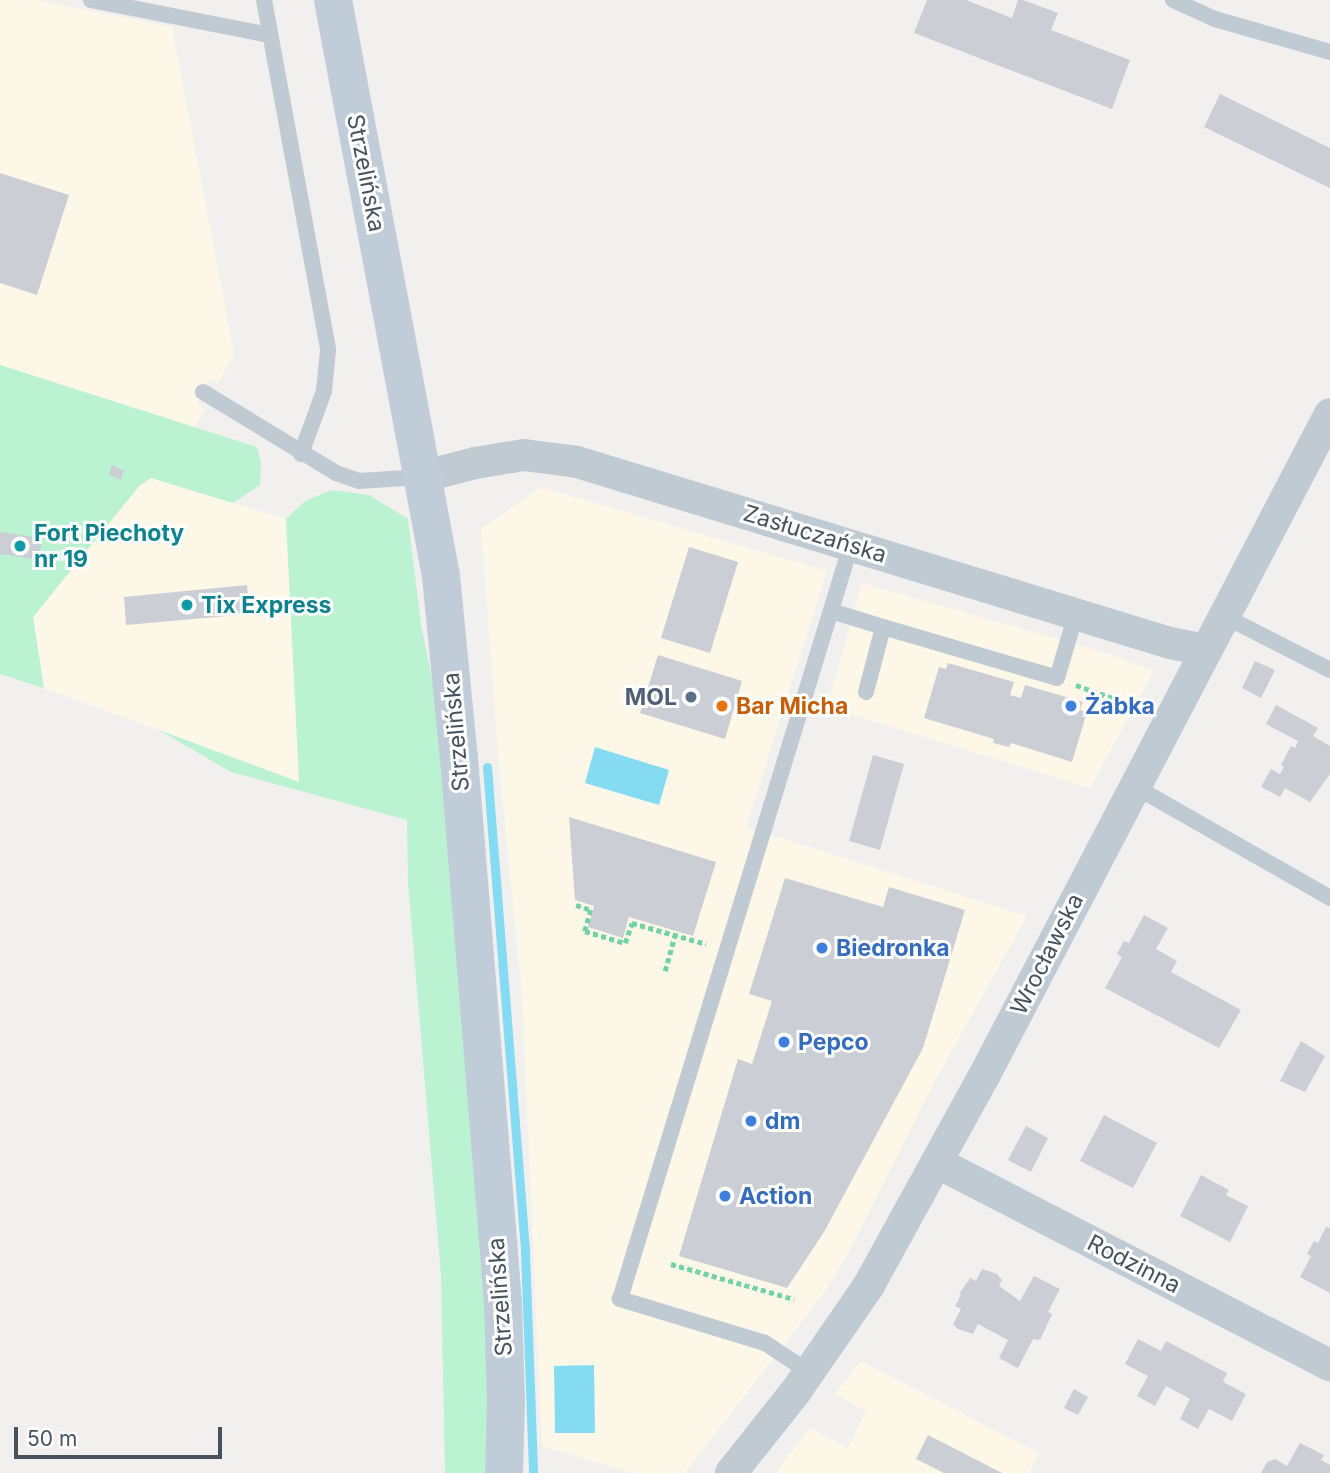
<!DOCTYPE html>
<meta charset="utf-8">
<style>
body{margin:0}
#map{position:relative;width:1330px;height:1473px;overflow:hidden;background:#f2efef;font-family:Inter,sans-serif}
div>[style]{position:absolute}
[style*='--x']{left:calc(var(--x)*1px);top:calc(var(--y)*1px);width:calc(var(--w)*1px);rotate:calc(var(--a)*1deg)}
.commercial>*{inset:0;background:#fdf7e8}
.green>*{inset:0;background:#bbf2d1}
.water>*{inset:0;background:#85dbf2}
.stream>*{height:9px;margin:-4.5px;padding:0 4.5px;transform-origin:4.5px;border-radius:4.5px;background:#85dbf2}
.building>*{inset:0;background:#cbced4}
.path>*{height:4.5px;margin-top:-2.25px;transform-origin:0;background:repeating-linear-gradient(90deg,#71d3a3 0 5px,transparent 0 8.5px)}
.lane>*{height:16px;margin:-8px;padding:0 8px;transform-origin:8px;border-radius:8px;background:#bfcad2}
.street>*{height:32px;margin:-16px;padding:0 16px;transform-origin:16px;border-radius:16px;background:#bfcad2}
.secondary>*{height:38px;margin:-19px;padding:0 19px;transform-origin:19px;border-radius:19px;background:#c1ccd9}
.dots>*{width:19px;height:19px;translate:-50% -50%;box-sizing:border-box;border:4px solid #fff;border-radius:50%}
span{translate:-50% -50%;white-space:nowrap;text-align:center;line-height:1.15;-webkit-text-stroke:6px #fff;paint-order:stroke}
.street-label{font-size:23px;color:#46535e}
.culture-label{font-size:23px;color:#0d838f;font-weight:700}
.left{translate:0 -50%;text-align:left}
.service-label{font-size:23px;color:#4e5e75;font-weight:700}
.right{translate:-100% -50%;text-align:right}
.food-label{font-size:23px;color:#c56008;font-weight:700}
.shop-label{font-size:23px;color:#366cbe;font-weight:700}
.scale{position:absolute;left:14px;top:1427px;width:208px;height:32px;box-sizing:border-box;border:4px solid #46535e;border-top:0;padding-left:9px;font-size:21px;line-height:24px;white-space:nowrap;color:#46535e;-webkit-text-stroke:5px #fff;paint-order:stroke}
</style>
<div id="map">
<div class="commercial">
<i style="clip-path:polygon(0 0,35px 0,172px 27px,234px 354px,218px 383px,210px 379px,196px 404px,205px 409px,194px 427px,0 365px)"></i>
<i style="clip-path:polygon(151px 478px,286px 519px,300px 782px,44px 688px,33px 617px,140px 485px)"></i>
<i style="clip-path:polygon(541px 487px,827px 571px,746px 827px,1027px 916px,935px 1081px,848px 1254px,824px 1293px,685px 1473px,633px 1473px,542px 1446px,522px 997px,500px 777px,481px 529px)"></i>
<i style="clip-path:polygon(862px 583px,1106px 653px,1154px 671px,1090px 788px,827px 707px)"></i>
<i style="clip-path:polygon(861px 1361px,1039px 1453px,1029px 1473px,776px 1473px,809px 1428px,848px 1448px,866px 1411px,835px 1394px)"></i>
</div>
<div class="green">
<i style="clip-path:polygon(0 365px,257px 447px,261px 462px,260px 485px,233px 503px,151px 478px,140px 485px,33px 617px,44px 688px,0 674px)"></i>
<i style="clip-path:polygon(332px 490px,369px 495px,408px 519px,421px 624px,448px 759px,485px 1234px,491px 1473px,445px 1473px,441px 1275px,408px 882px,407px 820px,231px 772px,159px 730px,299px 782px,286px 519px,305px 501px)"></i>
</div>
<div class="water">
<i style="clip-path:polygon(595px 747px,669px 770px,659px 805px,585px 783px)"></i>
<i style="clip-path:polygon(594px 1365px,595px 1433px,555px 1433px,554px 1366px)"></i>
</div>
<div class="stream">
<i style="--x:487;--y:767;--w:486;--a:85.5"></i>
<i style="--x:525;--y:1252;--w:221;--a:87.9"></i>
</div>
<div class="building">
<i style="clip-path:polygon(927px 0,966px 0,1012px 18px,1018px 0,1023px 0,1058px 13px,1051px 30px,1130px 60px,1112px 109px,914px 33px)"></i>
<i style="clip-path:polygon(1220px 94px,1330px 148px,1330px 188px,1204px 127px)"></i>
<i style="clip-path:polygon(0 173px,69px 195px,37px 295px,0 283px)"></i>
<i style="clip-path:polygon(112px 465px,124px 471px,121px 480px,109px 475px)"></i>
<i style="clip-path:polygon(0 532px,42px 538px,39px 560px,0 554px)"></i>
<i style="clip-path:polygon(689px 547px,738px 562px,710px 653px,661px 638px)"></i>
<i style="clip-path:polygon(247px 585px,250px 614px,126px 625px,124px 597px)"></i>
<i style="clip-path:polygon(658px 655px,742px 681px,725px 739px,640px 713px)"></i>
<i style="clip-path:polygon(1255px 661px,1275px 670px,1261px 698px,1242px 688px)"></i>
<i style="clip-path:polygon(948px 663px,1014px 682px,1010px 695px,1021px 698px,1025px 685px,1083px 702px,1080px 710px,1087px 712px,1072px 762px,1011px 743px,1009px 747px,993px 743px,994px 739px,924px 718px,939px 667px,946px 669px)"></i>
<i style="clip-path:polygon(1276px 705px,1318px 728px,1313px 736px,1330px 746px,1330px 774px,1310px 802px,1285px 788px,1280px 797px,1261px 787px,1271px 769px,1280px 774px,1284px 767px,1281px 765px,1291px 746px,1295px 748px,1298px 741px,1266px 724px)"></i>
<i style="clip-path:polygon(873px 755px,904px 764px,880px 850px,849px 841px)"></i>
<i style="clip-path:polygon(569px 817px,716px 862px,693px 936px,629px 917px,623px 938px,588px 927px,594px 906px,575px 900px)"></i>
<i style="clip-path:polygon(785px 878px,883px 907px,889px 887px,965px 910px,923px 1048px,824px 1232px,787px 1288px,679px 1256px,738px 1059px,752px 1064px,772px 1001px,749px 994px)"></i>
<i style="clip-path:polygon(1144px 915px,1168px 928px,1156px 949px,1177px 961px,1171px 972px,1241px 1010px,1219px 1048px,1105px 988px,1122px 957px,1117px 954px,1124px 941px,1129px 943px)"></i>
<i style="clip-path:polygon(1301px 1041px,1325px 1056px,1305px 1092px,1280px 1081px)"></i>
<i style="clip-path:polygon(1104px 1115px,1157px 1143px,1133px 1188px,1080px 1161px)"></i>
<i style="clip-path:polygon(1026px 1126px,1048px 1138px,1031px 1172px,1008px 1160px)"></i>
<i style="clip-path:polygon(1201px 1175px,1229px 1190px,1226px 1195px,1248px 1206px,1230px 1242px,1180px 1216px)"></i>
<i style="clip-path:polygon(1326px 1227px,1330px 1228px,1330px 1293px,1300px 1277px,1311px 1256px,1307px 1254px,1314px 1241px,1318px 1243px)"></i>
<i style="clip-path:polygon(982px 1269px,997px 1274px,1002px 1280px,999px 1286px,1020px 1301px,1034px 1276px,1060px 1289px,1048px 1312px,1052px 1314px,1040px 1340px,1033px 1339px,1018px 1368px,999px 1358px,1008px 1340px,978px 1324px,973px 1334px,958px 1329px,953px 1324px,961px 1309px,955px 1306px,961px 1295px,959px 1294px,970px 1278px,976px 1281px)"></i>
<i style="clip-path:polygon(1138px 1339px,1161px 1351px,1166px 1341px,1227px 1373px,1223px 1382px,1246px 1394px,1232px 1421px,1209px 1409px,1198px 1429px,1180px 1419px,1190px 1399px,1166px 1386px,1155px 1406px,1137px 1396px,1148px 1376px,1125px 1364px)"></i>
<i style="clip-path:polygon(1074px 1389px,1088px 1397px,1078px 1415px,1064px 1408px)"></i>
<i style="clip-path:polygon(928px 1435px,1002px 1473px,944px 1473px,916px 1459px)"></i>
<i style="clip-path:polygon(1300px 1443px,1324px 1455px,1321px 1460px,1330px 1465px,1330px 1473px,1261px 1473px,1267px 1462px,1275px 1459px,1287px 1466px)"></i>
</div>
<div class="path">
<i style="--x:1076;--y:685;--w:72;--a:19.4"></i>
<i style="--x:576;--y:905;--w:16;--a:18"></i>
<i style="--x:591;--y:910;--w:22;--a:106"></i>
<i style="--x:585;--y:931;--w:42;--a:16.7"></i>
<i style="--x:625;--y:943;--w:21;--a:-71"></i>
<i style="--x:632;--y:923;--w:77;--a:15.8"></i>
<i style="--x:665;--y:971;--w:41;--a:-74.6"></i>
<i style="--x:671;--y:1264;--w:128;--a:15.9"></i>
</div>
<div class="lane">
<i style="--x:91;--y:0;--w:181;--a:11.1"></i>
<i style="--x:264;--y:0;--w:356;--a:79.6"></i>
<i style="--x:328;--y:350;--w:41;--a:95.6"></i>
<i style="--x:324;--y:391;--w:67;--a:110.1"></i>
<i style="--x:1173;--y:0;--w:46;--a:24.3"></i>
<i style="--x:1215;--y:19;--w:120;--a:16"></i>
<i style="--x:203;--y:392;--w:156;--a:31.3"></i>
<i style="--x:336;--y:473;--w:24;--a:19"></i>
<i style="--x:359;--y:481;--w:62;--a:-3.7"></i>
<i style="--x:831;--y:611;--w:54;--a:17.1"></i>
<i style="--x:1224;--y:616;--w:119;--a:27"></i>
<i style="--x:866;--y:692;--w:67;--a:-75.3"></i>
<i style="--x:883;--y:627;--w:181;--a:16.3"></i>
<i style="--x:1057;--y:678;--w:67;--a:-73.5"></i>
<i style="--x:1134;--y:786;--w:226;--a:29.7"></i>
<i style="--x:809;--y:1372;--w:53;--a:-146.6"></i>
<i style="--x:765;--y:1343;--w:152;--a:-163.1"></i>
<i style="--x:620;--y:1299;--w:789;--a:-72.97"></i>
</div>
<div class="street">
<i style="--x:421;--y:477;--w:56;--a:-14.5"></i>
<i style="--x:475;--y:463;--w:50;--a:-9.3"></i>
<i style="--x:524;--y:455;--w:53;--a:7.5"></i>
<i style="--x:577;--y:462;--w:620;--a:16.97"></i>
<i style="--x:1170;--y:643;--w:36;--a:11"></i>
<i style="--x:938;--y:1163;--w:441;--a:27.3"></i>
<i style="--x:731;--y:1473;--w:105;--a:-51.6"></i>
<i style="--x:796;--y:1391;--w:129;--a:-55.4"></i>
<i style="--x:869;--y:1285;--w:236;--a:-61.2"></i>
<i style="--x:983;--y:1078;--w:749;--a:-62.41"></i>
</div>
<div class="secondary">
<i style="--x:333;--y:0;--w:586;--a:79.38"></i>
<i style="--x:441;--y:576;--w:183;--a:84.4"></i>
<i style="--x:459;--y:758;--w:546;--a:85.38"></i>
<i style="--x:503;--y:1302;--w:99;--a:88.3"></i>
<i style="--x:506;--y:1401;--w:72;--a:91.6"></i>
</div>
<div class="dots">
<i style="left:20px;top:546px;background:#0f9aa8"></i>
<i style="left:187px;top:605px;background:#0f9aa8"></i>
<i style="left:691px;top:697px;background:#5c6f8a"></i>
<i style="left:722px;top:706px;background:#e8710a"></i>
<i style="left:1071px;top:706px;background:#3f7fe0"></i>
<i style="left:822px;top:948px;background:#3f7fe0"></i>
<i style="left:784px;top:1042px;background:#3f7fe0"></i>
<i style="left:751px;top:1121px;background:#3f7fe0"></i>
<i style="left:725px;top:1196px;background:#3f7fe0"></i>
</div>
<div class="street-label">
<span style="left:366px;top:173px;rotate:79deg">Strzelińska</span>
<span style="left:815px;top:534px;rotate:17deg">Zasłuczańska</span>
<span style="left:456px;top:732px;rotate:-95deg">Strzelińska</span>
<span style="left:1047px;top:954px;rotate:-63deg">Wrocławska</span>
<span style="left:1134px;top:1264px;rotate:27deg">Rodzinna</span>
<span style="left:500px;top:1297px;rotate:-94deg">Strzelińska</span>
</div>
<div class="culture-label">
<span class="left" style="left:34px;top:546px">Fort Piechoty<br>nr 19</span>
<span class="left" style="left:201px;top:605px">Tix Express</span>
</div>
<div class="service-label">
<span class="right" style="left:677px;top:697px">MOL</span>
</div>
<div class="food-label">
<span class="left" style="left:736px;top:706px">Bar Micha</span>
</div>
<div class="shop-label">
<span class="left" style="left:1085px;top:706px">Żabka</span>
<span class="left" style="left:836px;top:948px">Biedronka</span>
<span class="left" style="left:798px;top:1042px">Pepco</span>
<span class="left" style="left:765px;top:1121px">dm</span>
<span class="left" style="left:739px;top:1196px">Action</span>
</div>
<div class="scale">50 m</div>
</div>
